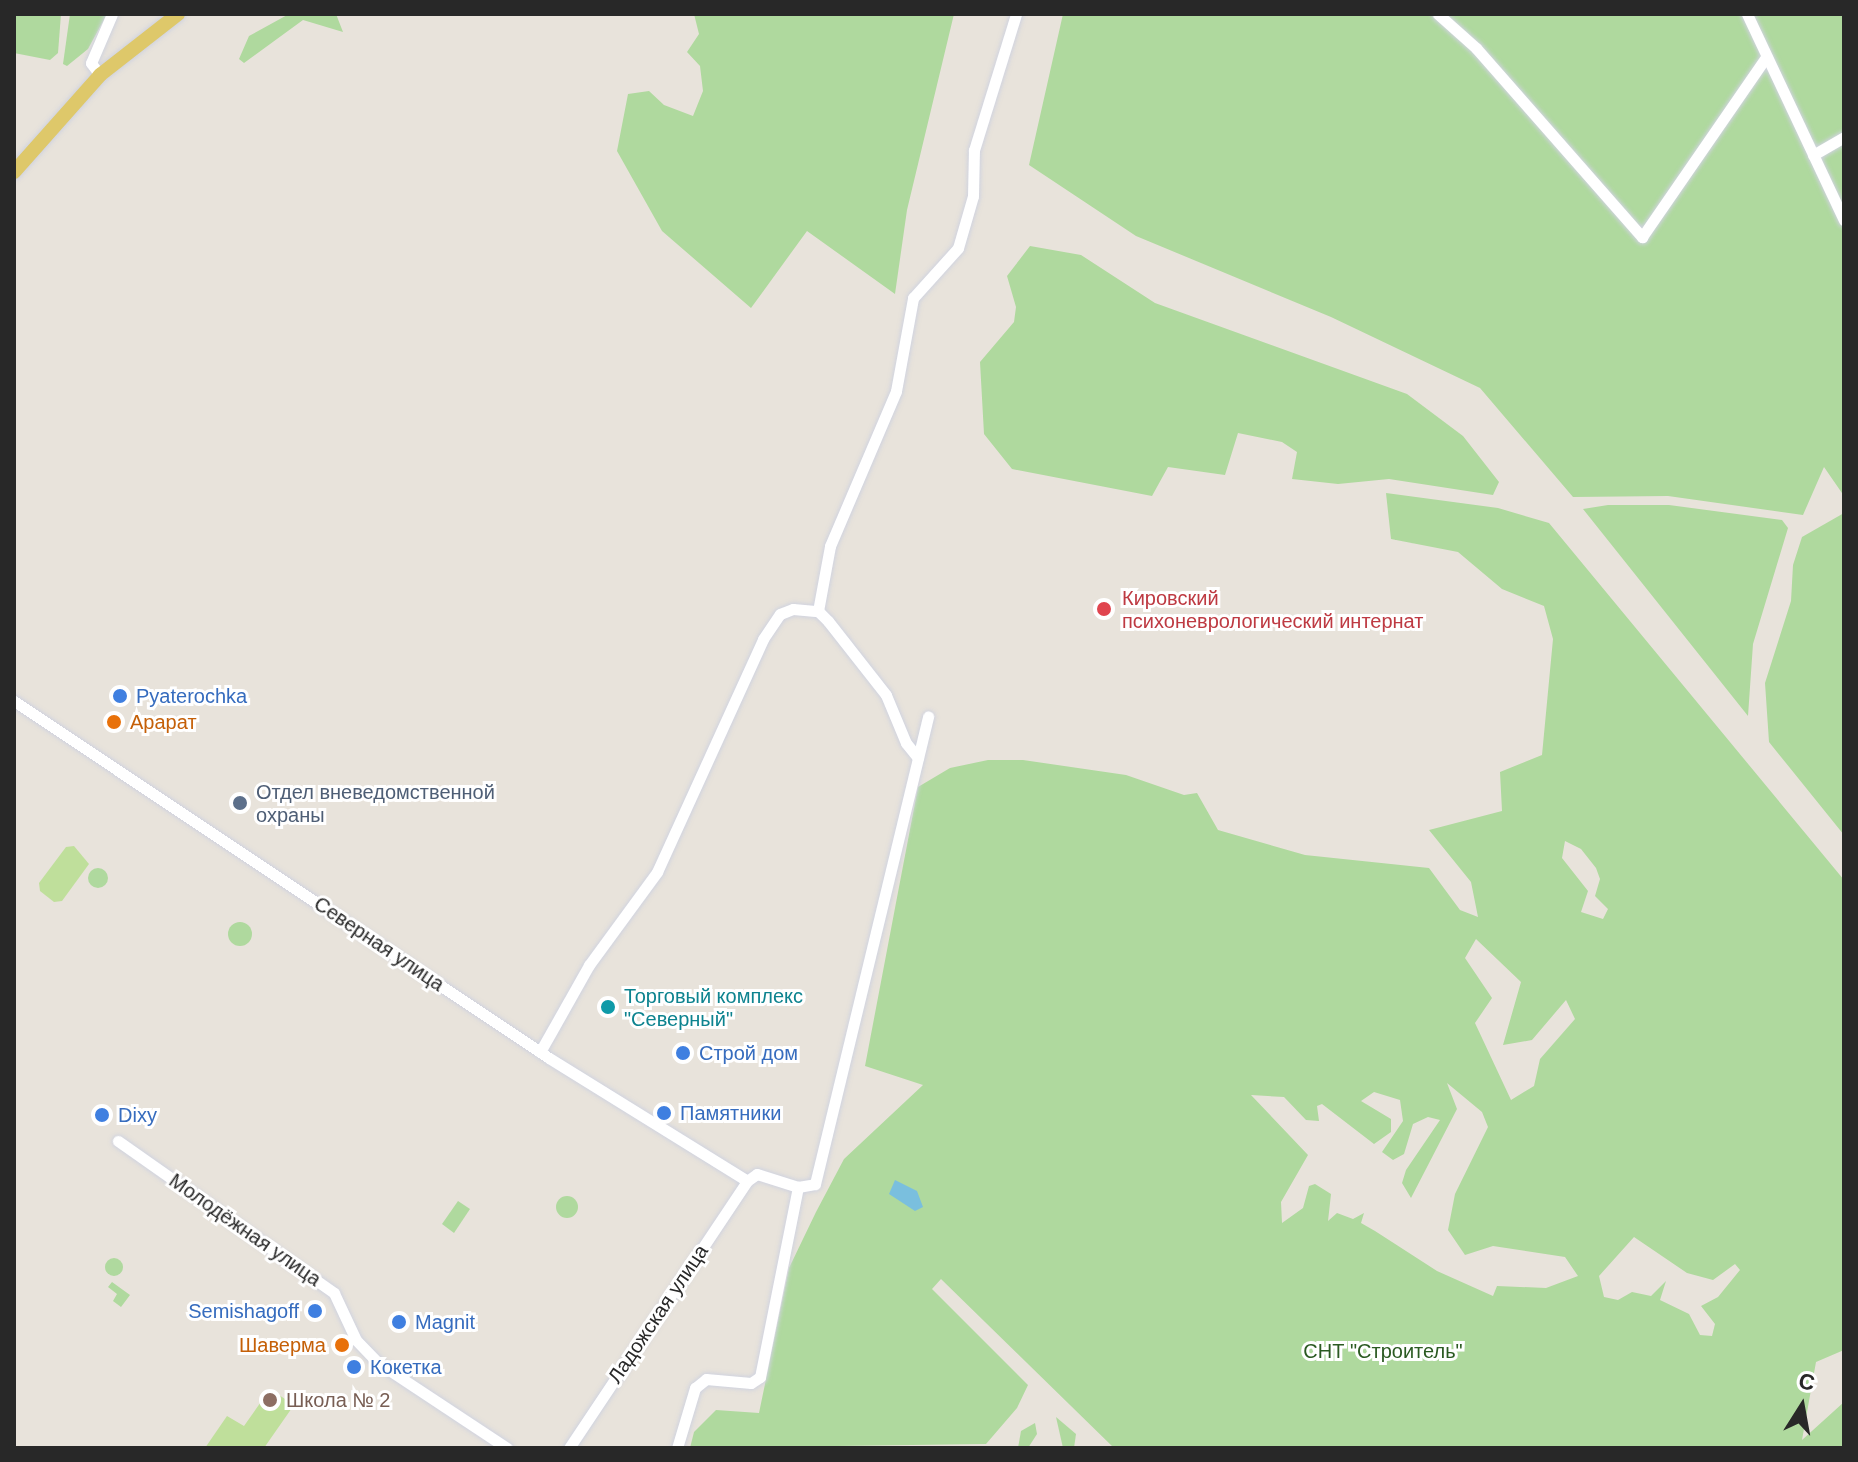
<!DOCTYPE html>
<meta charset="utf-8">
<style>
body{margin:0}
#map{position:relative;width:1858px;height:1462px;overflow:hidden;background:#e8e3db;font-family:Helvetica,sans-serif}
div>[style]{position:absolute}
[style*='--x']{left:calc(var(--x)*1px);top:calc(var(--y)*1px);width:calc(var(--w)*1px);rotate:calc(var(--a)*1deg)}
.green>*{inset:0;background:#afd99e}
.round{border-radius:50%}
.pitch>*{inset:0;background:#bfdf9b}
.water>*{inset:0;background:#7abfde}
.roads{filter:drop-shadow(0 0 2px #d0d3df) drop-shadow(0 0 2px #d0d3df)}
.minor>*{height:11px;margin:-5.5px;padding:0 5.5px;transform-origin:5.5px;border-radius:5.5px;background:#fff}
.major>*{height:14px;margin:-7px;padding:0 7px;transform-origin:7px;border-radius:7px;background:#dec86a}
.dots>*{width:22px;height:22px;translate:-50% -50%;box-sizing:border-box;border:4px solid #fff;border-radius:50%}
span{translate:-50% -50%;white-space:nowrap;text-align:center;line-height:1.15;-webkit-text-stroke:6px #fff;paint-order:stroke}
.health-label{font-size:20px;color:#be3a42}
.left{translate:0 -50%;text-align:left}
.shop-label{font-size:20px;color:#366cbe}
.right{translate:-100% -50%;text-align:right}
.food-label{font-size:20px;color:#c56008}
.service-label{font-size:20px;color:#4e5e75}
.street-label{font-size:20px;color:#282828}
.culture-label{font-size:20px;color:#0d838f}
.park-label{font-size:20px;color:#2b5a22}
.education-label{font-size:20px;color:#785e54}
.frame{position:absolute;inset:0;border:16px solid #282828;pointer-events:none}
.north{position:absolute;left:1762px;top:1366px;width:80px;height:80px;-webkit-text-stroke:6px #fff;paint-order:stroke;rotate:11deg;font-size:22px;font-weight:700;line-height:32px;text-align:center;color:#282828}
.north::after{content:'';display:block;margin:auto;width:28px;height:36px;background:#282828;clip-path:polygon(50% 0,100% 100%,50% 72%,0 100%)}
</style>
<div id="map">
<div class="green">
<i style="clip-path:polygon(14px 14px,61px 14px,58px 53px,50px 60px,14px 53px)"></i>
<i style="clip-path:polygon(70px 14px,107px 14px,88px 49px,67px 66px,63px 64px)"></i>
<i style="clip-path:polygon(289px 14px,336px 14px,343px 32px,303px 20px,244px 63px,239px 59px,249px 36px)"></i>
<i style="clip-path:polygon(694px 14px,954px 14px,907px 210px,895px 294px,807px 231px,751px 308px,662px 231px,617px 151px,628px 94px,649px 91px,664px 105px,693px 116px,703px 91px,700px 66px,687px 52px,699px 34px)"></i>
<i style="clip-path:polygon(1063px 14px,1844px 14px,1844px 496px,1824px 467px,1803px 515px,1668px 496px,1573px 497px,1480px 388px,1331px 317px,1136px 236px,1029px 165px)"></i>
<i style="clip-path:polygon(1030px 246px,1081px 255px,1155px 303px,1407px 394px,1463px 436px,1499px 482px,1493px 495px,1389px 479px,1338px 484px,1292px 479px,1297px 452px,1282px 442px,1238px 433px,1225px 475px,1168px 467px,1152px 496px,1012px 469px,984px 434px,980px 362px,1014px 322px,1016px 307px,1007px 276px)"></i>
<i style="clip-path:polygon(evenodd,1386px 493px,1498px 508px,1549px 523px,1844px 880px,1844px 1350px,1816px 1362px,1802px 1440px,1844px 1402px,1844px 1448px,1114px 1448px,941px 1279px,932px 1289px,1028px 1385px,1017px 1408px,986px 1444px,690px 1448px,694px 1432px,716px 1410px,759px 1413px,789px 1268px,816px 1212px,844px 1159px,923px 1085px,865px 1066px,918px 787px,950px 768px,988px 760px,1023px 760px,1126px 775px,1184px 795px,1197px 793px,1218px 830px,1305px 855px,1429px 868px,1460px 910px,1478px 917px,1471px 882px,1429px 830px,1502px 811px,1500px 772px,1542px 755px,1553px 639px,1544px 606px,1502px 589px,1458px 552px,1391px 539px,1386px 493px,1565px 841px,1581px 849px,1596px 868px,1600px 879px,1595px 896px,1608px 909px,1603px 919px,1581px 912px,1588px 891px,1562px 858px,1565px 841px,1386px 493px,1476px 939px,1521px 982px,1503px 1045px,1532px 1040px,1566px 1000px,1575px 1019px,1540px 1059px,1534px 1086px,1511px 1100px,1475px 1023px,1492px 998px,1465px 958px,1476px 939px,1386px 493px,1447px 1083px,1482px 1112px,1488px 1127px,1455px 1194px,1448px 1230px,1465px 1255px,1493px 1246px,1565px 1257px,1578px 1276px,1546px 1288px,1497px 1286px,1493px 1296px,1437px 1271px,1375px 1231px,1361px 1223px,1364px 1213px,1353px 1219px,1337px 1213px,1328px 1221px,1331px 1194px,1315px 1184px,1309px 1186px,1303px 1208px,1282px 1223px,1281px 1202px,1308px 1155px,1251px 1095px,1284px 1097px,1306px 1120px,1319px 1121px,1317px 1106px,1322px 1104px,1374px 1144px,1391px 1132px,1391px 1119px,1361px 1101px,1374px 1092px,1400px 1100px,1403px 1121px,1382px 1152px,1393px 1160px,1404px 1154px,1413px 1124px,1428px 1117px,1440px 1120px,1406px 1170px,1402px 1183px,1411px 1198px,1457px 1109px,1447px 1083px,1386px 493px,1634px 1237px,1687px 1273px,1713px 1280px,1735px 1264px,1740px 1270px,1718px 1297px,1701px 1306px,1715px 1324px,1712px 1336px,1700px 1335px,1689px 1314px,1660px 1300px,1666px 1281px,1651px 1296px,1632px 1292px,1618px 1300px,1604px 1297px,1599px 1276px,1634px 1237px)"></i>
<i style="clip-path:polygon(1608px 505px,1669px 505px,1782px 520px,1788px 528px,1753px 644px,1748px 716px,1583px 509px)"></i>
<i style="clip-path:polygon(1844px 513px,1844px 835px,1769px 742px,1765px 683px,1791px 601px,1793px 565px,1802px 537px)"></i>
<i class="round" style="left:88px;top:868px;width:20px;height:20px"></i>
<i class="round" style="left:228px;top:922px;width:24px;height:24px"></i>
<i class="round" style="left:556px;top:1196px;width:22px;height:22px"></i>
<i style="clip-path:polygon(458px 1201px,470px 1209px,454px 1233px,442px 1224px)"></i>
<i class="round" style="left:105px;top:1258px;width:18px;height:18px"></i>
<i style="clip-path:polygon(112px 1282px,130px 1295px,121px 1307px,113px 1301px,117px 1294px,108px 1287px)"></i>
<i style="clip-path:polygon(1056px 1417px,1076px 1434px,1074px 1448px,1063px 1448px)"></i>
<i style="clip-path:polygon(1035px 1423px,1037px 1434px,1028px 1448px,1018px 1448px,1021px 1431px)"></i>
</div>
<div class="pitch">
<i style="clip-path:polygon(74px 846px,89px 864px,62px 901px,54px 902px,40px 891px,39px 883px,66px 847px)"></i>
<i style="clip-path:polygon(270px 1389px,294px 1405px,264px 1448px,205px 1448px,227px 1416px,244px 1426px)"></i>
</div>
<div class="water">
<i style="clip-path:polygon(895px 1180px,917px 1191px,923px 1207px,915px 1211px,889px 1194px)"></i>
</div>
<div class="roads">
<div class="minor">
<i style="--x:1438;--y:14;--w:51;--a:41.8"></i>
<i style="--x:1476;--y:48;--w:252;--a:48.7"></i>
<i style="--x:1642;--y:237;--w:216;--a:-55.4"></i>
<i style="--x:1747;--y:14;--w:228;--a:64.8"></i>
<i style="--x:100;--y:75;--w:15;--a:-127"></i>
<i style="--x:91;--y:63;--w:53;--a:-66.8"></i>
<i style="--x:1813;--y:155;--w:36;--a:-30"></i>
<i style="--x:818;--y:611;--w:66;--a:-79.5"></i>
<i style="--x:830;--y:546;--w:168;--a:-66.9"></i>
<i style="--x:896;--y:391;--w:95;--a:-79.6"></i>
<i style="--x:913;--y:298;--w:67;--a:-48"></i>
<i style="--x:958;--y:248;--w:54;--a:-73.9"></i>
<i style="--x:973;--y:196;--w:46;--a:-88.8"></i>
<i style="--x:974;--y:150;--w:142;--a:-72.8"></i>
<i style="--x:14;--y:701;--w:643;--a:33.71"></i>
<i style="--x:549;--y:1058;--w:233;--a:31.8"></i>
<i style="--x:540;--y:1052;--w:100;--a:-60.6"></i>
<i style="--x:589;--y:965;--w:115;--a:-53.8"></i>
<i style="--x:657;--y:872;--w:256;--a:-65.5"></i>
<i style="--x:763;--y:639;--w:30;--a:-56"></i>
<i style="--x:780;--y:614;--w:14;--a:-21"></i>
<i style="--x:793;--y:609;--w:25;--a:5"></i>
<i style="--x:818;--y:611;--w:14;--a:45"></i>
<i style="--x:828;--y:621;--w:94;--a:51.9"></i>
<i style="--x:886;--y:695;--w:52;--a:67.4"></i>
<i style="--x:906;--y:743;--w:19;--a:51"></i>
<i style="--x:118;--y:1141;--w:264;--a:35.1"></i>
<i style="--x:334;--y:1293;--w:52;--a:64.9"></i>
<i style="--x:356;--y:1340;--w:30;--a:46"></i>
<i style="--x:377;--y:1362;--w:156;--a:33.5"></i>
<i style="--x:569;--y:1448;--w:321;--a:-56.3"></i>
<i style="--x:747;--y:1181;--w:12;--a:-35"></i>
<i style="--x:757;--y:1174;--w:43;--a:17.6"></i>
<i style="--x:798;--y:1187;--w:17;--a:-10"></i>
<i style="--x:815;--y:1184;--w:481;--a:-76.4"></i>
<i style="--x:677;--y:1448;--w:63;--a:-73.3"></i>
<i style="--x:695;--y:1388;--w:14;--a:-39"></i>
<i style="--x:706;--y:1379;--w:45;--a:5.1"></i>
<i style="--x:751;--y:1383;--w:11;--a:-34"></i>
<i style="--x:760;--y:1377;--w:194;--a:-78.7"></i>
</div>
<div class="major">
<i style="--x:14;--y:172;--w:130;--a:-48.4"></i>
<i style="--x:100;--y:75;--w:99;--a:-38"></i>
</div>
</div>
<div class="dots">
<i style="left:1104px;top:609px;background:#e0444e"></i>
<i style="left:120px;top:696px;background:#3f7fe0"></i>
<i style="left:114px;top:722px;background:#e8710a"></i>
<i style="left:240px;top:803px;background:#5c6f8a"></i>
<i style="left:608px;top:1007px;background:#0f9aa8"></i>
<i style="left:683px;top:1053px;background:#3f7fe0"></i>
<i style="left:664px;top:1113px;background:#3f7fe0"></i>
<i style="left:102px;top:1115px;background:#3f7fe0"></i>
<i style="left:315px;top:1311px;background:#3f7fe0"></i>
<i style="left:399px;top:1322px;background:#3f7fe0"></i>
<i style="left:342px;top:1345px;background:#e8710a"></i>
<i style="left:354px;top:1367px;background:#3f7fe0"></i>
<i style="left:270px;top:1400px;background:#8d6e63"></i>
</div>
<div class="health-label">
<span class="left" style="left:1122px;top:610px">Кировский<br>психоневрологический интернат</span>
</div>
<div class="shop-label">
<span class="left" style="left:136px;top:696px">Pyaterochka</span>
<span class="left" style="left:699px;top:1053px">Строй дом</span>
<span class="left" style="left:680px;top:1113px">Памятники</span>
<span class="left" style="left:118px;top:1115px">Dixy</span>
<span class="right" style="left:299px;top:1311px">Semishagoff</span>
<span class="left" style="left:415px;top:1322px">Magnit</span>
<span class="left" style="left:370px;top:1367px">Кокетка</span>
</div>
<div class="food-label">
<span class="left" style="left:130px;top:722px">Арарат</span>
<span class="right" style="left:326px;top:1345px">Шаверма</span>
</div>
<div class="service-label">
<span class="left" style="left:256px;top:804px">Отдел вневедомственной<br>охраны</span>
</div>
<div class="street-label">
<span style="left:379px;top:944px;rotate:34deg">Северная улица</span>
<span style="left:245px;top:1230px;rotate:35deg">Молодёжная улица</span>
<span style="left:658px;top:1314px;rotate:-56deg">Ладожская улица</span>
</div>
<div class="culture-label">
<span class="left" style="left:624px;top:1008px">Торговый комплекс<br>"Северный"</span>
</div>
<div class="park-label">
<span style="left:1383px;top:1351px">СНТ "Строитель"</span>
</div>
<div class="education-label">
<span class="left" style="left:286px;top:1400px">Школа № 2</span>
</div>
<div class="frame"></div>
<div class="north">С</div>
</div>
